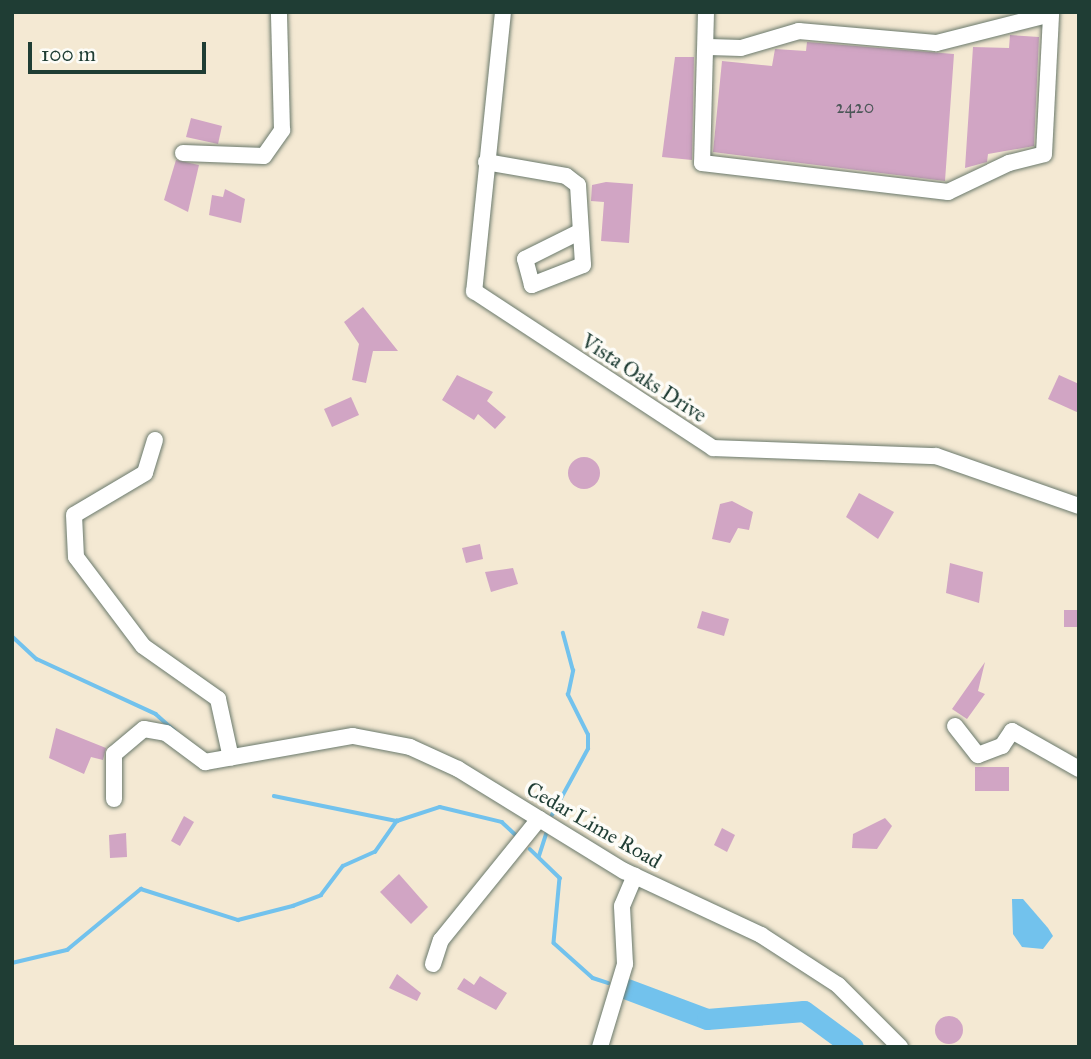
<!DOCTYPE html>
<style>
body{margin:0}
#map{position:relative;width:1091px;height:1059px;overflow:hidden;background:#f4e9d3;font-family:"IM FELL Great Primer",serif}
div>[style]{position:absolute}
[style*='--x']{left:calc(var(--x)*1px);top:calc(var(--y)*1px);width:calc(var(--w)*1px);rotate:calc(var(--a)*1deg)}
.water>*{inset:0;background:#72c2ed}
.stream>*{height:3.5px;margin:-1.75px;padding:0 1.75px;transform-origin:1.75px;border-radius:1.75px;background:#72c2ed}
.river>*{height:21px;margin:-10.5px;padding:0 10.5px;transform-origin:10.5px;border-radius:10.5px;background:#72c2ed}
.building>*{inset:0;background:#d1a5c4}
.round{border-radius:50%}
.roads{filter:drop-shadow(0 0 2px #6a796c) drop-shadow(0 0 2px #6a796c)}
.minor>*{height:16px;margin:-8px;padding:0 8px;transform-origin:8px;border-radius:8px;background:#fff}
span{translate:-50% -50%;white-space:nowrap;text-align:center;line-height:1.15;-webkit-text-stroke:7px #fdfcf7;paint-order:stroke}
.number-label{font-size:18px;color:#4c5758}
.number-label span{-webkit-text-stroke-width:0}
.street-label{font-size:21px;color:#1f3d34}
.frame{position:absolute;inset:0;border:14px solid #1f3d34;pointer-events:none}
.scale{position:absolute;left:28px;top:42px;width:178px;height:32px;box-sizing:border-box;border:4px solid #1f3d34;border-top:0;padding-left:9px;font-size:21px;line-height:24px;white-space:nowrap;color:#1f3d34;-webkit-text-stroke:5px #fdfcf7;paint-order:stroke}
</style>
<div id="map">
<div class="water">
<i style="clip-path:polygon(1012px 899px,1023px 899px,1048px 928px,1053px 936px,1043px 949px,1022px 947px,1013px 934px)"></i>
</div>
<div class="stream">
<i style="--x:12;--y:636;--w:34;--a:43"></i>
<i style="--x:37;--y:659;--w:131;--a:24.8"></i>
<i style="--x:156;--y:714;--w:25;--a:42"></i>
<i style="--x:274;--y:796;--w:126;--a:11.5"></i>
<i style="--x:552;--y:815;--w:75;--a:-61.4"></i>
<i style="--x:588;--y:749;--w:14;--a:-90"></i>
<i style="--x:588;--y:735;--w:45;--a:-116.6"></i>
<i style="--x:568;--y:695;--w:25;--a:-78"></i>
<i style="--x:573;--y:671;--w:39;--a:-105"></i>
<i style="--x:530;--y:849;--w:42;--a:44"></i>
<i style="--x:560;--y:878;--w:65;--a:95.3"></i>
<i style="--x:554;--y:943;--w:52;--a:41.9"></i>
<i style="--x:593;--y:978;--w:16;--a:18"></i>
<i style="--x:539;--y:856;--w:23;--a:-72"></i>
<i style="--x:12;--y:963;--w:57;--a:-13.3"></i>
<i style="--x:67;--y:950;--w:96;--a:-39.5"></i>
<i style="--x:141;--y:889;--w:102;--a:17.7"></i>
<i style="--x:238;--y:920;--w:57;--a:-14.3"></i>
<i style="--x:293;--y:906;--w:30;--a:-21"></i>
<i style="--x:321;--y:895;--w:36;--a:-53"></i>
<i style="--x:343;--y:866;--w:35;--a:-24"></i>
<i style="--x:375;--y:852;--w:38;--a:-55"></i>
<i style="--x:397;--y:821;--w:45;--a:-18"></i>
<i style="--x:440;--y:807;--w:64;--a:13.6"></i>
<i style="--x:502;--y:822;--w:19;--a:43"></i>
</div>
<div class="river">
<i style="--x:627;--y:989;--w:85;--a:20.6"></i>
<i style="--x:707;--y:1019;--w:97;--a:-4.7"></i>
<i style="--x:804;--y:1011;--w:61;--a:36.3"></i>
</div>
<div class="building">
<i style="clip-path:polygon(1010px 35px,1039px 37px,1034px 146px,988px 154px,987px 162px,965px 168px,973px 47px,1009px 48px)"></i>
<i style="clip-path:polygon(807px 42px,954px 54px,945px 181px,713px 152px,722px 61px,772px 66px,775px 49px,806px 51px)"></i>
<i style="clip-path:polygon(675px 57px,694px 57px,692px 160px,662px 157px)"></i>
<i style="clip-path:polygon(191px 118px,222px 126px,218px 144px,186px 137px)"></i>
<i style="clip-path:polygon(176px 160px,199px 165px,188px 212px,164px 200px)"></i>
<i style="clip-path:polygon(606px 182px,633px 184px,629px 243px,601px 241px,604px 202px,591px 201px,592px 185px)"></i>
<i style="clip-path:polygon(225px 189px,245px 199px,241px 223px,209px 215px,212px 195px,223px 197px)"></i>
<i style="clip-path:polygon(363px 307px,398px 351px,373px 351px,366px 383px,352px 380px,359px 344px,344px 322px)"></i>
<i style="clip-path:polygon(457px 375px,493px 392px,487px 401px,506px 417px,495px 429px,478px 414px,474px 420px,442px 400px)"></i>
<i style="clip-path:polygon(1059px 375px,1079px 384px,1079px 413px,1048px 399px)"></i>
<i style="clip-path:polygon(351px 397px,359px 415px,332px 427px,324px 409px)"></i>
<i class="round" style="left:568px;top:457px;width:32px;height:32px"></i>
<i style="clip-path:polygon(859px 493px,894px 512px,878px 539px,846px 517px)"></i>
<i style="clip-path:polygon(732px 501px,753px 512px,749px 530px,738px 528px,730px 543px,712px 539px,720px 504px)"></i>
<i style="clip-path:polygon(480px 544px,483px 559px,466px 563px,462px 548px)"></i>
<i style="clip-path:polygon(950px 563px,983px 572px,979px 603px,946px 593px)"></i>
<i style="clip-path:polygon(513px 568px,518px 584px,491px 592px,485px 572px)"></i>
<i style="clip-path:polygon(1064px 610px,1079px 610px,1079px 627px,1064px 627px)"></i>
<i style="clip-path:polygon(702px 611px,729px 619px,724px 636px,697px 628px)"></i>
<i style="clip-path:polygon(985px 662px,978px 691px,985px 694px,967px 719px,952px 709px)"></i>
<i style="clip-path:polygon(56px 728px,106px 748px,103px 760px,91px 757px,84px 774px,49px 758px)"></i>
<i style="clip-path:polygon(975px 767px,1009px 767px,1009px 791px,975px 791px)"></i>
<i style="clip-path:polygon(184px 816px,194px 822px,180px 846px,171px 841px)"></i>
<i style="clip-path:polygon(885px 818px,892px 826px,877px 849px,852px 848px,853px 834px)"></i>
<i style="clip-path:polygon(722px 828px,735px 835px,727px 852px,714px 845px)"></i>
<i style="clip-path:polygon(126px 833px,127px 857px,110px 858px,109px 835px)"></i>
<i style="clip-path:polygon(399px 874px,428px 907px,411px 924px,380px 892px)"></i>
<i style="clip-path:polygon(397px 974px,421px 993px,417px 1001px,389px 988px)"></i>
<i style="clip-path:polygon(480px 976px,507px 993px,496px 1010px,457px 989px,464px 978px,474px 985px)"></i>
<i class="round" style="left:935px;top:1016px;width:28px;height:28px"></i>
</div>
<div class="roads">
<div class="minor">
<i style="--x:503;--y:12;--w:281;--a:95.9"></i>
<i style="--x:474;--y:291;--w:286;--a:33.3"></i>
<i style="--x:713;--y:448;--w:223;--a:2.1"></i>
<i style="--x:936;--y:456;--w:151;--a:19.3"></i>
<i style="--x:706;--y:12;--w:151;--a:91.5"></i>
<i style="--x:702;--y:163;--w:248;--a:6.7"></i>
<i style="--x:948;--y:192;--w:68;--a:-25.4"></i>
<i style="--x:1009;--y:163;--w:36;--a:-14"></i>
<i style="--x:1044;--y:154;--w:140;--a:-87.1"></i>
<i style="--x:1051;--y:14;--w:119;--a:165.8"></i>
<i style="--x:936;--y:43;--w:138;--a:-175"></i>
<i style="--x:799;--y:31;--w:60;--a:163.7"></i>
<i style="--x:741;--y:48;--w:32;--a:-178"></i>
<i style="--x:183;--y:153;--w:81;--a:2.1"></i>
<i style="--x:264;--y:156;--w:32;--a:-55"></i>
<i style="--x:282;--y:130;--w:118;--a:-91.5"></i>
<i style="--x:486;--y:162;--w:81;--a:9.9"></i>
<i style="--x:566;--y:176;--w:15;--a:37"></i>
<i style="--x:578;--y:185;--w:80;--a:86.4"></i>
<i style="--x:583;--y:265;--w:55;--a:158.6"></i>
<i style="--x:532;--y:285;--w:27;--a:-105"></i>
<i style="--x:525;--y:259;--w:58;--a:-26.6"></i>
<i style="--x:155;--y:440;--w:34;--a:107"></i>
<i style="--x:145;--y:473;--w:82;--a:149.4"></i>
<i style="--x:74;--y:515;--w:42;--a:87.3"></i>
<i style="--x:76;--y:557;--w:111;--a:53"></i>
<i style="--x:143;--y:646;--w:92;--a:35.2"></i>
<i style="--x:218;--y:699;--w:60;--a:77.6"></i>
<i style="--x:955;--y:726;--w:37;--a:52"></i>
<i style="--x:978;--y:755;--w:26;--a:-21"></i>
<i style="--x:1002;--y:746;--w:18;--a:-56"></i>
<i style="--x:1012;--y:731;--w:77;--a:29.6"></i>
<i style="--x:114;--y:799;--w:45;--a:-90"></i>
<i style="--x:114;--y:754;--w:39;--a:-40"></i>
<i style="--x:144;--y:729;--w:22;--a:10"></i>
<i style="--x:166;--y:733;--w:49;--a:36.6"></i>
<i style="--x:205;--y:762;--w:150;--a:-10"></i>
<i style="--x:353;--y:736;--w:58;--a:10.9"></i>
<i style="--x:410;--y:747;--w:53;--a:24.6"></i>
<i style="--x:458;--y:769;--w:195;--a:31.6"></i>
<i style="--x:624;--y:871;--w:151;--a:25"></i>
<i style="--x:761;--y:935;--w:92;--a:33"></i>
<i style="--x:838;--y:985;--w:88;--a:45"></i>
<i style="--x:433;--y:964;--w:25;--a:-72"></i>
<i style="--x:441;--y:940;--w:156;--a:-51"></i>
<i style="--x:600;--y:1047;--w:87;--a:-73.2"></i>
<i style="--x:625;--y:964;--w:58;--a:-93"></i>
<i style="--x:622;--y:906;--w:33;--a:-67"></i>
</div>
</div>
<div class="number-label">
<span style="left:855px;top:107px">2420</span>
</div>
<div class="street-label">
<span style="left:644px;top:378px;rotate:33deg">Vista Oaks Drive</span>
<span style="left:594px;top:825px;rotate:30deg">Cedar Lime Road</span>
</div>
<div class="frame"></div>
<div class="scale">100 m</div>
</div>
